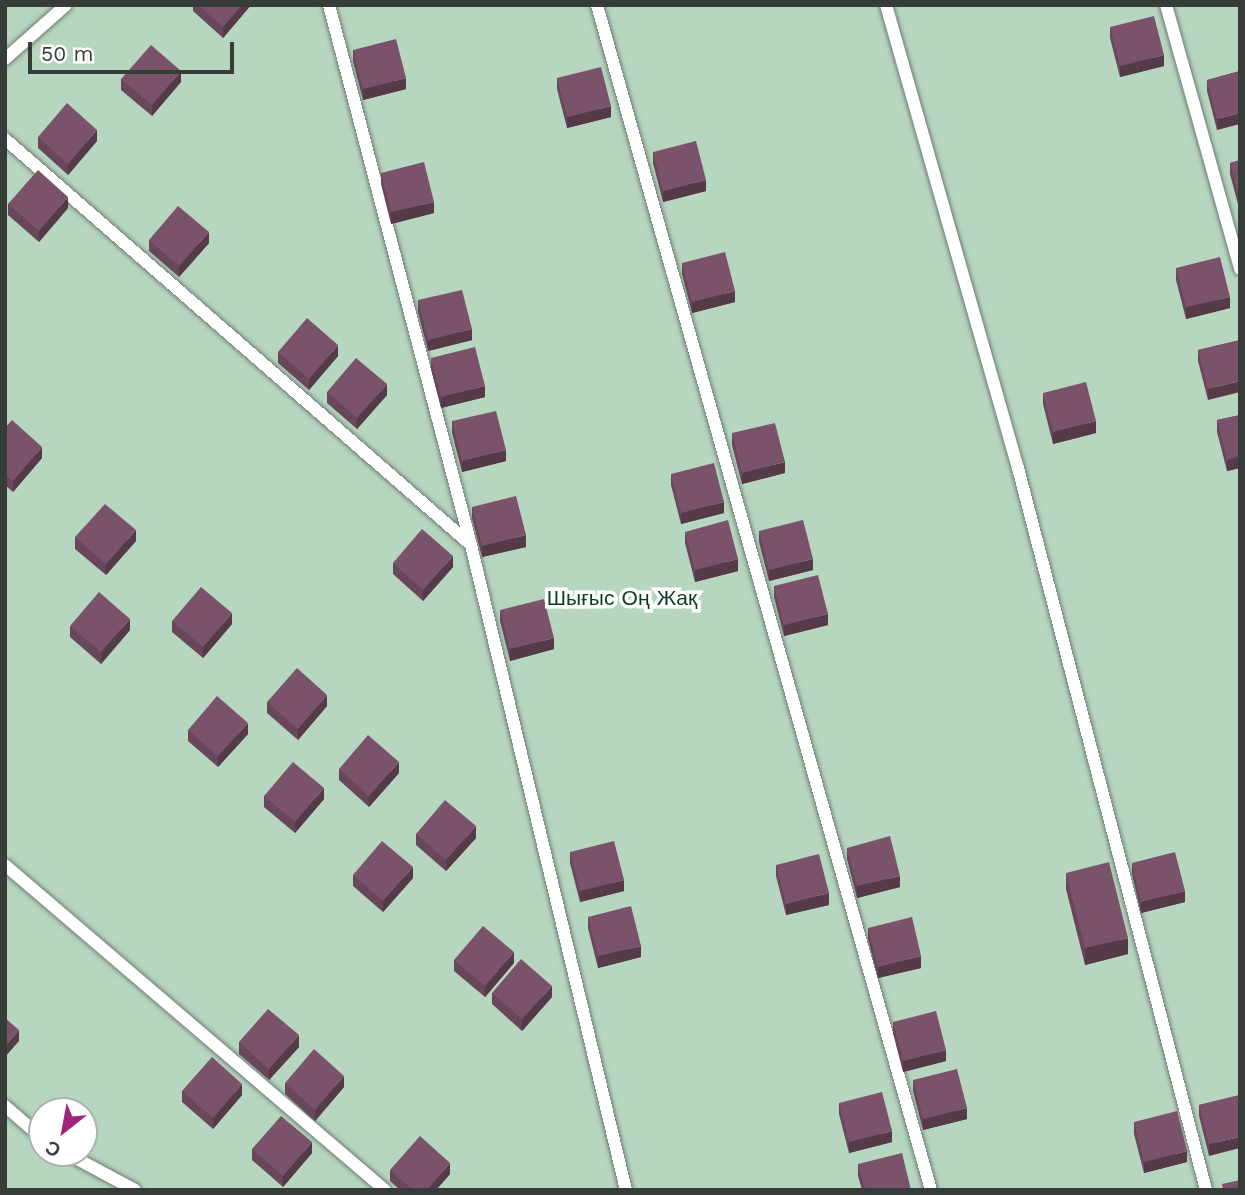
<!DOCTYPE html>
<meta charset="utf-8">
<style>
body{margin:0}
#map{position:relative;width:1245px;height:1195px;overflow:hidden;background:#e7f9ec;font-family:"Work Sans",sans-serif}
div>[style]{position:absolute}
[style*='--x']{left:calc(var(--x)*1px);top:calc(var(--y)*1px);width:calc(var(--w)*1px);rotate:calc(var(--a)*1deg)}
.green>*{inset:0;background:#b7d6c0}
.roads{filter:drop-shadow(0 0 2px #6d7d72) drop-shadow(0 0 2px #6d7d72)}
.lane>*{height:12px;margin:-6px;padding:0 6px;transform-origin:6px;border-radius:6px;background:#fff}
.wall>*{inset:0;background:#69475b}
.shaded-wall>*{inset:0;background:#553a4a}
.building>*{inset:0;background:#7a536a}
span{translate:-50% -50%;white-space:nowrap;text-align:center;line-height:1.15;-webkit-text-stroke:7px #fff;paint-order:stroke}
.park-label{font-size:21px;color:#0b3e21}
.frame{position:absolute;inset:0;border:7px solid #363d38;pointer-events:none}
.north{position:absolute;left:28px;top:1097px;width:70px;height:70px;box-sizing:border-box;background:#fff;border:2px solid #afb1af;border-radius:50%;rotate:211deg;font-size:19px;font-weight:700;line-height:28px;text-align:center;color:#363d38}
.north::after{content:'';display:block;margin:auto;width:24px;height:32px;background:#a0247a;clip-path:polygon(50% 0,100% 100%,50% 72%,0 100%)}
.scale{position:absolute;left:28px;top:42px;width:206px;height:32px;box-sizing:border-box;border:4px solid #363d38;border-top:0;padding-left:9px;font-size:21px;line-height:24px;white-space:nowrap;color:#363d38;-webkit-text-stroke:5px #fff;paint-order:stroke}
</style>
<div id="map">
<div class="green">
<i style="clip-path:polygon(evenodd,5px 5px,1240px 5px,1240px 1190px,5px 1190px,5px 5px,42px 1111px,84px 1111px,84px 1153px,42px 1153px,42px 1111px)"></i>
</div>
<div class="roads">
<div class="lane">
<i style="--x:329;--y:5;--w:558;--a:75.27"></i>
<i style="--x:471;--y:545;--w:663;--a:76.49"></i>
<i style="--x:597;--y:5;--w:1231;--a:74.26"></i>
<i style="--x:886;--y:5;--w:481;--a:74.1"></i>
<i style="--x:1018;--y:468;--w:746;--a:75.4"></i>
<i style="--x:1166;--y:5;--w:274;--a:74.3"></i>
<i style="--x:5;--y:59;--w:81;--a:-41.5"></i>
<i style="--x:5;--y:139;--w:618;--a:41.06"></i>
<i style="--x:5;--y:865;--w:500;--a:40.54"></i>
<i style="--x:5;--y:1106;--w:49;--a:40.9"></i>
<i style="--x:66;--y:1153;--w:78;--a:28.2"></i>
</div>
</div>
<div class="wall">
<i style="clip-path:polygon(193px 5px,251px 5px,223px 38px,193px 11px)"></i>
<i style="clip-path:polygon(1110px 27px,1164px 66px,1120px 77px,1110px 38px)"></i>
<i style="clip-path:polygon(353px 50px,406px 89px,363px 100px,353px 61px)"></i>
<i style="clip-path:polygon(1240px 71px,1217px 130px,1207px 91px,1207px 80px)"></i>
<i style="clip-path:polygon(557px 78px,611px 117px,567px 128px,557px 89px)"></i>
<i style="clip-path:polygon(121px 79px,181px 82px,152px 116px,121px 90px)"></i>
<i style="clip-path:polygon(38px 137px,97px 141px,68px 175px,38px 148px)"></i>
<i style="clip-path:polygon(653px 152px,706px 191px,663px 202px,653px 163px)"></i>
<i style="clip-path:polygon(1240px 160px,1240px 212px,1230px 174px,1230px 163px)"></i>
<i style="clip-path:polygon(381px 173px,434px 213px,391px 224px,381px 184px)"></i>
<i style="clip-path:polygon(8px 204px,68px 208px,39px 242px,8px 215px)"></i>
<i style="clip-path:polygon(149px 240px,209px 243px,179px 277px,149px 251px)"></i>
<i style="clip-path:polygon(682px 263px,735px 302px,692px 313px,682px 274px)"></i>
<i style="clip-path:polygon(1176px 268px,1230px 308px,1186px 319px,1176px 280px)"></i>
<i style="clip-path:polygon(418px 300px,472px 340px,428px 351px,418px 312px)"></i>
<i style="clip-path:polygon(1240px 340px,1208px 400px,1198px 361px,1198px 350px)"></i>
<i style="clip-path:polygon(278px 352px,338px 356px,309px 390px,278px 363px)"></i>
<i style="clip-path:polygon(431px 358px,485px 397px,441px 408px,431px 369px)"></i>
<i style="clip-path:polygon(327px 392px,387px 395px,357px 429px,327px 403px)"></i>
<i style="clip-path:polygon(1043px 393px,1096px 433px,1053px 444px,1043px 404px)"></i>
<i style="clip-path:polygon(1240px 415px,1240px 468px,1227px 471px,1217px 432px,1217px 420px)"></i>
<i style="clip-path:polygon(452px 421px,506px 461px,462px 472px,452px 433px)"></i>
<i style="clip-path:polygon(5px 428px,42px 458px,13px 492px,5px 485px)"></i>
<i style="clip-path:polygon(732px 433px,785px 473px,742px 484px,732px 445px)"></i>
<i style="clip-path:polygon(671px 474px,724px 513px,681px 524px,671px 485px)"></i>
<i style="clip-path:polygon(472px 507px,526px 547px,482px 557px,472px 518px)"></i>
<i style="clip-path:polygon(759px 531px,813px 570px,769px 581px,759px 542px)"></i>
<i style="clip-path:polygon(685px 532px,738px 571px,695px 582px,685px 543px)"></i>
<i style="clip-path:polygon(75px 537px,136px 541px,106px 575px,75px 549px)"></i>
<i style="clip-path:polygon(393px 563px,453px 567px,423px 601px,393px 574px)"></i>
<i style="clip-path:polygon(774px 586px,828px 625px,784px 636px,774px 597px)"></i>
<i style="clip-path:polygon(500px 610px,554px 649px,510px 661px,500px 621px)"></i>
<i style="clip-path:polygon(172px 621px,232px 624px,203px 658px,172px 632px)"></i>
<i style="clip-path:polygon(70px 626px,130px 630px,101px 664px,70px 637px)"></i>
<i style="clip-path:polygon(267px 702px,327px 706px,298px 740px,267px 713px)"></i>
<i style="clip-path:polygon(188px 730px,248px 734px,218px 767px,188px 741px)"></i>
<i style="clip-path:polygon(339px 769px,399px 773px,369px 807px,339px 780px)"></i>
<i style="clip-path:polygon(264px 796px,324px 799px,295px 833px,264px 807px)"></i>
<i style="clip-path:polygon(416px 834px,476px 838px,446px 871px,416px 845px)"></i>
<i style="clip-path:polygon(847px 848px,900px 887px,857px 898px,847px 859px)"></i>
<i style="clip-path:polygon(570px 852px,624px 891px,580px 902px,570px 863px)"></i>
<i style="clip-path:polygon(1132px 863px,1185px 902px,1141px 913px,1132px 874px)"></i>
<i style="clip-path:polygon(776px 865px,829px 905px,786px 915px,776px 876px)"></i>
<i style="clip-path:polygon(1066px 873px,1128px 954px,1085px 965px,1066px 889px)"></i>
<i style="clip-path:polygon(353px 875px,413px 878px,383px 912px,353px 886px)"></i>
<i style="clip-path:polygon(588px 917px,641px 957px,598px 968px,588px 928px)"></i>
<i style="clip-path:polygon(868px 928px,921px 968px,878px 978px,868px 939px)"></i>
<i style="clip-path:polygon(454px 960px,514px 963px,485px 997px,454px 971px)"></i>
<i style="clip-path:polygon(492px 993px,552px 997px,522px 1031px,492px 1004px)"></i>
<i style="clip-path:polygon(893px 1022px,946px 1061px,903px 1072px,893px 1033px)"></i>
<i style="clip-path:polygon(239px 1042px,299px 1047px,269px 1080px,239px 1054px)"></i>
<i style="clip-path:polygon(913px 1080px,967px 1119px,923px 1130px,913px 1091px)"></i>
<i style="clip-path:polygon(285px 1083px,344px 1087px,315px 1121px,285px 1094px)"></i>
<i style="clip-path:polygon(182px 1091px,242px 1095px,213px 1129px,182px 1102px)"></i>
<i style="clip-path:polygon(1240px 1095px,1209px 1156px,1199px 1116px,1199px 1105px)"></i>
<i style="clip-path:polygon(839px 1103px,892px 1142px,849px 1153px,839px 1114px)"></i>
<i style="clip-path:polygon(1134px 1122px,1187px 1162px,1144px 1173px,1134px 1134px)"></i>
<i style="clip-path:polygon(252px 1149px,312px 1153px,283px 1187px,252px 1160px)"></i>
<i style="clip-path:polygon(858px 1164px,911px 1190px,862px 1190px,858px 1176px)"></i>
<i style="clip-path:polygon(390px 1170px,450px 1174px,436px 1190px,400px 1190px,390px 1181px)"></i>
</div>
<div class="shaded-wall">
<i style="clip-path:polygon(242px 5px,251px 5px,223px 38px,223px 27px)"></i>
<i style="clip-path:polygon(1164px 55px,1164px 66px,1120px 77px,1120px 66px)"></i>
<i style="clip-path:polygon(181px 71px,181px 82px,152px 116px,152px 105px)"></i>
<i style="clip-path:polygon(406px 78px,406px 89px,363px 100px,363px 89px)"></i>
<i style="clip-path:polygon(611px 106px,611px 117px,567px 128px,567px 117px)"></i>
<i style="clip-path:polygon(1240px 113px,1240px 124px,1217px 130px,1217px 119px)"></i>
<i style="clip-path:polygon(97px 130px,97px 141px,68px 175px,68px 164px)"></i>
<i style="clip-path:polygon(706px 180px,706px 191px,663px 202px,663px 191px)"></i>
<i style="clip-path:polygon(68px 197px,68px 208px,39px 242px,39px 231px)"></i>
<i style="clip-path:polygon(434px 202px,434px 213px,391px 224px,391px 212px)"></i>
<i style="clip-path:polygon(209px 232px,209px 243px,179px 277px,179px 266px)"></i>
<i style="clip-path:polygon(735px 291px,735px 302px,692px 313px,692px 302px)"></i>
<i style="clip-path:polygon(1230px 297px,1230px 308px,1186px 319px,1186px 307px)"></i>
<i style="clip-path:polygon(472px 329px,472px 340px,428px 351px,428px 340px)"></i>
<i style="clip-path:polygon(338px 345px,338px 356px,309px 390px,309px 379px)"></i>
<i style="clip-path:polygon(1240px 381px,1240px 392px,1208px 400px,1208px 389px)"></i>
<i style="clip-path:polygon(387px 384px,387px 395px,357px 429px,357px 418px)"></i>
<i style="clip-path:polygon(485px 386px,485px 397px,441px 408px,441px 397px)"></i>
<i style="clip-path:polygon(1096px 421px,1096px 433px,1053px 444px,1053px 432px)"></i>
<i style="clip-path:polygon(42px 447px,42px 458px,13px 492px,13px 481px)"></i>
<i style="clip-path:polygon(506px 450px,506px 461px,462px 472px,462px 461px)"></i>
<i style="clip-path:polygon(1240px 456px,1240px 468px,1227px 471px,1227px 460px)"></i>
<i style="clip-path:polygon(785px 462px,785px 473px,742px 484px,742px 473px)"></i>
<i style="clip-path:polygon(724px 502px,724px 513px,681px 524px,681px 513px)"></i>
<i style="clip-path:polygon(136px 530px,136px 541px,106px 575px,106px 564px)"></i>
<i style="clip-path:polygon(526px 535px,526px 547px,482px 557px,482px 546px)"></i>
<i style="clip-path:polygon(453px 556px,453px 567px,423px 601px,423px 590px)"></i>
<i style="clip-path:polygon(738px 559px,738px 571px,695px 582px,695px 570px)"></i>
<i style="clip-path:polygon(813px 559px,813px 570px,769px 581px,769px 570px)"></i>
<i style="clip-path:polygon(232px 613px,232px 624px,203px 658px,203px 647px)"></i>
<i style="clip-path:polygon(828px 614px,828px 625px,784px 636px,784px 625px)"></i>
<i style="clip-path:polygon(130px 619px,130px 630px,101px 664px,101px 652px)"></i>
<i style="clip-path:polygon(554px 638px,554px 649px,510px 661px,510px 649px)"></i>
<i style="clip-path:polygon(327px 695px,327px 706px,298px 740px,298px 729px)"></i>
<i style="clip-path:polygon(248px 723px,248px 734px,218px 767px,218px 756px)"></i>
<i style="clip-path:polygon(399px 762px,399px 773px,369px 807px,369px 796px)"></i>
<i style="clip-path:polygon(324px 788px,324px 799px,295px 833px,295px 822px)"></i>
<i style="clip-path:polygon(476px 826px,476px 838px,446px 871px,446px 860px)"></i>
<i style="clip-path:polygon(413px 867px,413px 878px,383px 912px,383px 901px)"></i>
<i style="clip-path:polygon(900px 876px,900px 887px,857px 898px,857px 886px)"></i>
<i style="clip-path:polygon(624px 880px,624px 891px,580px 902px,580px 891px)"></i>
<i style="clip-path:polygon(1185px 891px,1185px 902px,1141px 913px,1141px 902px)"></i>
<i style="clip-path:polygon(829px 893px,829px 905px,786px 915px,786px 904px)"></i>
<i style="clip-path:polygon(1128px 938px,1128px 954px,1085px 965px,1085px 948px)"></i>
<i style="clip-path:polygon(641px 946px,641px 957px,598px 968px,598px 956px)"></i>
<i style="clip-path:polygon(514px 952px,514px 963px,485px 997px,485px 986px)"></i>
<i style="clip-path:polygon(921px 956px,921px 968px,878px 978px,878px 967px)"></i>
<i style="clip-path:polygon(552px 986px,552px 997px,522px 1031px,522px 1019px)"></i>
<i style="clip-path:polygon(19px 1030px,19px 1041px,5px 1057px,5px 1046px)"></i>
<i style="clip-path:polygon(299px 1035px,299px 1047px,269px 1080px,269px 1069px)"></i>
<i style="clip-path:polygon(946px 1050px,946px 1061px,903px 1072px,903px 1061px)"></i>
<i style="clip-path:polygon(344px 1076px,344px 1087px,315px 1121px,315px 1110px)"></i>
<i style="clip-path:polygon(242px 1084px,242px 1095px,213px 1129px,213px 1118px)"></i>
<i style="clip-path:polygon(967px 1108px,967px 1119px,923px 1130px,923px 1119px)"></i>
<i style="clip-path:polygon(892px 1131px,892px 1142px,849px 1153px,849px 1142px)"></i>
<i style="clip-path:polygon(1240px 1137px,1240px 1148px,1209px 1156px,1209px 1144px)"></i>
<i style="clip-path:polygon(312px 1142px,312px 1153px,283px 1187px,283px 1176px)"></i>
<i style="clip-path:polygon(1187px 1151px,1187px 1162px,1144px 1173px,1144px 1162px)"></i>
<i style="clip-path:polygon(450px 1163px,450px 1174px,436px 1190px,427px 1190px)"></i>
</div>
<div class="building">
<i style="clip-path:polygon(198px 5px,242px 5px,223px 27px)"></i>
<i style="clip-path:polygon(1154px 16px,1164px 55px,1120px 66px,1110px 27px)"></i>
<i style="clip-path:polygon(396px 39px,406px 78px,363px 89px,353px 50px)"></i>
<i style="clip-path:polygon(151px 45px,181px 71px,152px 105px,121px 79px)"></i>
<i style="clip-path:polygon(601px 67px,611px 106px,567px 117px,557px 78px)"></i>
<i style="clip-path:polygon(1240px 71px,1240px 113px,1217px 119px,1207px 80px)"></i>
<i style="clip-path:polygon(67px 103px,97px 130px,68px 164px,38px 137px)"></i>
<i style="clip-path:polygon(696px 141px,706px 180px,663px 191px,653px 152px)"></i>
<i style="clip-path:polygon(1240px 160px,1240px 201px,1230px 163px)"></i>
<i style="clip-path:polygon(424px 162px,434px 202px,391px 212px,381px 173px)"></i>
<i style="clip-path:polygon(38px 170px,68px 197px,39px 231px,8px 204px)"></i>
<i style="clip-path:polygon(178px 206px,209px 232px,179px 266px,149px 240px)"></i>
<i style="clip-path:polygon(725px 252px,735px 291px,692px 302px,682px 263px)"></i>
<i style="clip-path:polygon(1220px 257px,1230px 297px,1186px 307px,1176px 268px)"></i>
<i style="clip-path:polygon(462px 290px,472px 329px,428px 340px,418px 300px)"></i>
<i style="clip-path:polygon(307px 318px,338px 345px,309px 379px,278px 352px)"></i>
<i style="clip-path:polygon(1240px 340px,1240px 381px,1208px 389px,1198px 350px)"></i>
<i style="clip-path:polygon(475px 347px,485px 386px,441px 397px,431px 358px)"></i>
<i style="clip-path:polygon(356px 358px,387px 384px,357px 418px,327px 392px)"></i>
<i style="clip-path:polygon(1086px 382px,1096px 421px,1053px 432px,1043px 393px)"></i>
<i style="clip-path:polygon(496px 411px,506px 450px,462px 461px,452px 421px)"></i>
<i style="clip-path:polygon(1240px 415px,1240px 456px,1227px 460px,1217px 420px)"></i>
<i style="clip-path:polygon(12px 420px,42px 447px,13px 481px,5px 474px,5px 428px)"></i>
<i style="clip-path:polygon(775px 423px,785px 462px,742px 473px,732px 433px)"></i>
<i style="clip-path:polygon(714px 463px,724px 502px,681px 513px,671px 474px)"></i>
<i style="clip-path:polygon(516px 496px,526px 535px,482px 546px,472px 507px)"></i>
<i style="clip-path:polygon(105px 504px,136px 530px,106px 564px,75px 537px)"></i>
<i style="clip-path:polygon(728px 520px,738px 559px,695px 570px,685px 532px)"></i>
<i style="clip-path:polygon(803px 520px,813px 559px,769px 570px,759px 531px)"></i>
<i style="clip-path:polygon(422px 529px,453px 556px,423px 590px,393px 563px)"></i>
<i style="clip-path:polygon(818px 575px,828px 614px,784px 625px,774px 586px)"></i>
<i style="clip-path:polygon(201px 587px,232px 613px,203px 647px,172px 621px)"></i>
<i style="clip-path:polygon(99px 592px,130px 619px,101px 652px,70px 626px)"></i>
<i style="clip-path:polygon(544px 599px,554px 638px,510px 649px,500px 610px)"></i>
<i style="clip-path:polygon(297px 668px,327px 695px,298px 729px,267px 702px)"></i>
<i style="clip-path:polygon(217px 696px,248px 723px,218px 756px,188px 730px)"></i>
<i style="clip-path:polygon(368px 735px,399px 762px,369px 796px,339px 769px)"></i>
<i style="clip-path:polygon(293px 762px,324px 788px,295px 822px,264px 796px)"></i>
<i style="clip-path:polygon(445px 800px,476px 826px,446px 860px,416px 834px)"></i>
<i style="clip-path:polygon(890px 836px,900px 876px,857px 886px,847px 848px)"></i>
<i style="clip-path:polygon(382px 841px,413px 867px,383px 901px,353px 875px)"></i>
<i style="clip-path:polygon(614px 841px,624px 880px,580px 891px,570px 852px)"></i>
<i style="clip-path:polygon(1175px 852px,1185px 891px,1141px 902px,1132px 863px)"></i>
<i style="clip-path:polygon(819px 854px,829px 893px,786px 904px,776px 865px)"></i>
<i style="clip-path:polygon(1109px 862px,1128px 938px,1085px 948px,1066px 873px)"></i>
<i style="clip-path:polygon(631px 906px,641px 946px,598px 956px,588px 917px)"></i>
<i style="clip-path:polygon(912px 917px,921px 956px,878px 967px,868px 928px)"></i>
<i style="clip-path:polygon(483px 926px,514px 952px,485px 986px,454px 960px)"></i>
<i style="clip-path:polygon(521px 959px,552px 986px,522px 1019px,492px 993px)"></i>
<i style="clip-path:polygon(268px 1009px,299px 1035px,269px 1069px,239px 1042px)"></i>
<i style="clip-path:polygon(936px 1011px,946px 1050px,903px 1061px,893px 1022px)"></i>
<i style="clip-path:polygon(5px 1018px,19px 1030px,5px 1046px)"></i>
<i style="clip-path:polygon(314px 1049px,344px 1076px,315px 1110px,285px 1083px)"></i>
<i style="clip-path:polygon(212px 1057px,242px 1084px,213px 1118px,182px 1091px)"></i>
<i style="clip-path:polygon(957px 1069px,967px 1108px,923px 1119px,913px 1080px)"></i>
<i style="clip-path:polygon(882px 1092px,892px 1131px,849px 1142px,839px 1103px)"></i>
<i style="clip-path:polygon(1240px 1095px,1240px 1137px,1209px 1144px,1199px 1105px)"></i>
<i style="clip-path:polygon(1177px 1111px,1187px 1151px,1144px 1162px,1134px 1122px)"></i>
<i style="clip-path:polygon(281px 1116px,312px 1142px,283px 1176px,252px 1149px)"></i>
<i style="clip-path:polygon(420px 1136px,450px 1163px,427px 1190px,413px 1190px,390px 1170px)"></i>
<i style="clip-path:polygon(902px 1153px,911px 1190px,865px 1190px,858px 1164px)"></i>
<i style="clip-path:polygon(1240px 1180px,1240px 1190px,1223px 1190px,1222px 1184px)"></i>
</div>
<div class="park-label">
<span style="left:622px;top:598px">Шығыс Оң Жақ</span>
</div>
<div class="frame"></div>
<div class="north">С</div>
<div class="scale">50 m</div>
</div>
